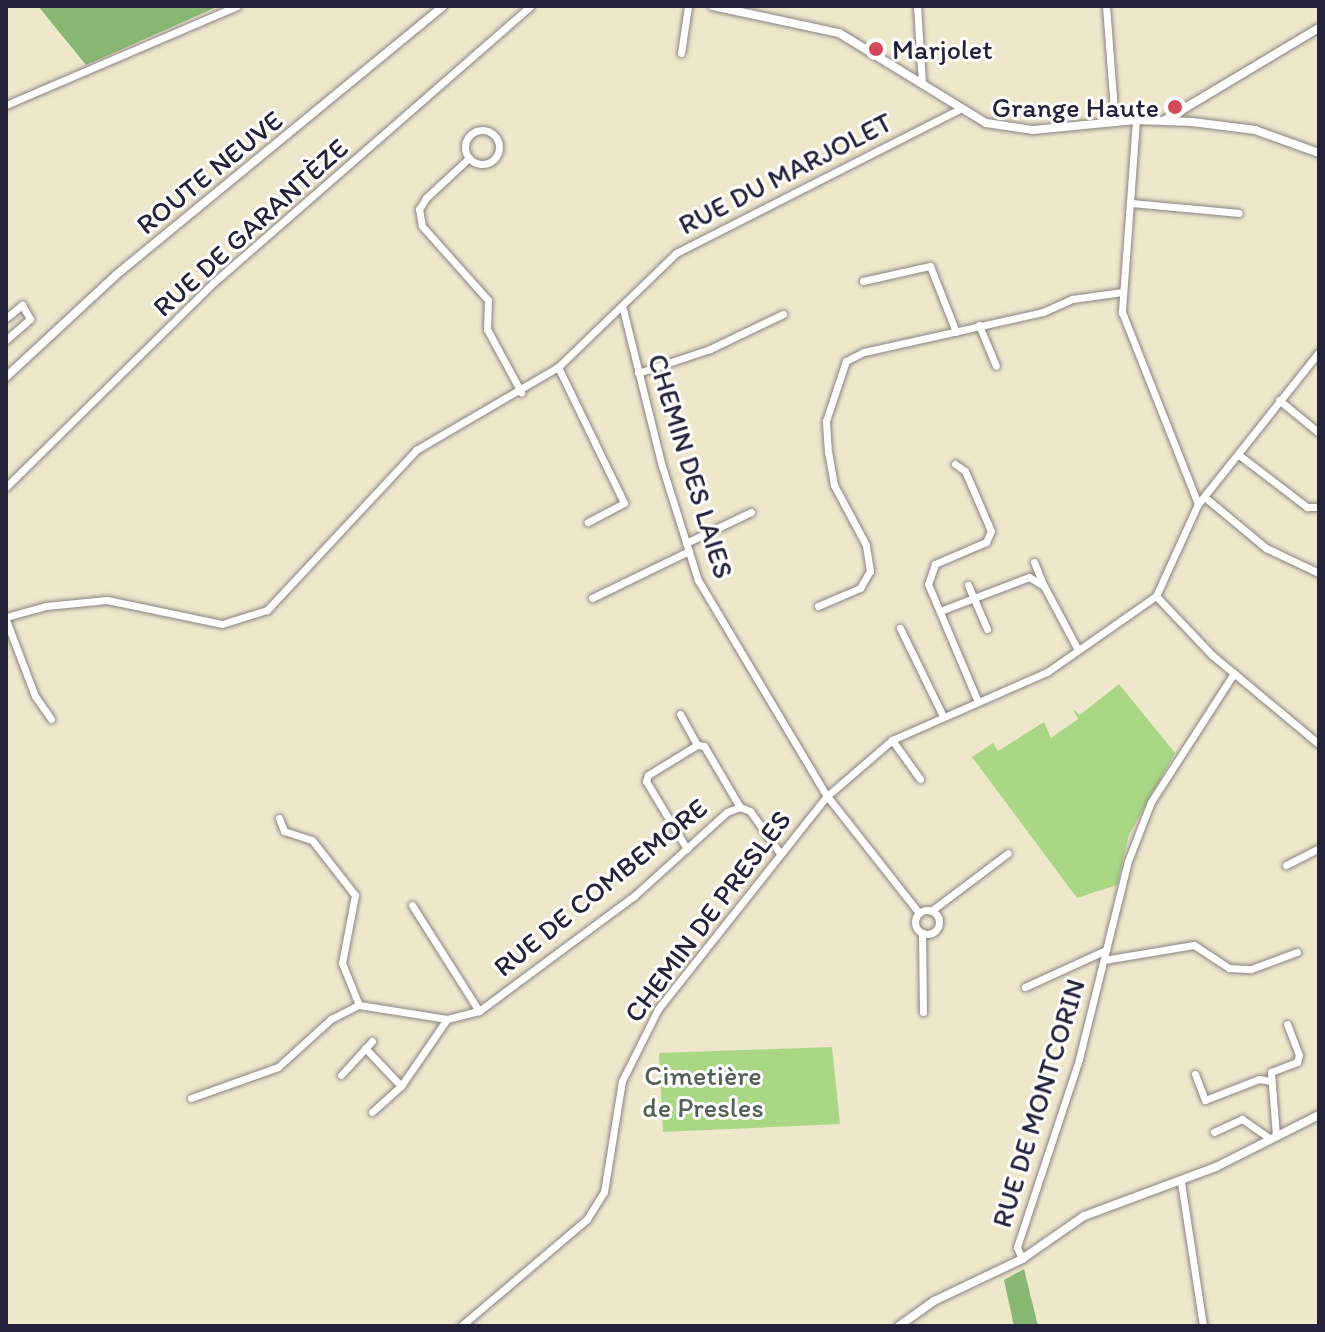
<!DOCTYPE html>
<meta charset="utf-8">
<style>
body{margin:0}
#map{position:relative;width:1325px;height:1332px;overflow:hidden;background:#efe7cc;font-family:Itim,sans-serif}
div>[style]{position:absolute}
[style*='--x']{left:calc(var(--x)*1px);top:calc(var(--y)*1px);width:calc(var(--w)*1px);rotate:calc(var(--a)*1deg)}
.green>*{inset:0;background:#aad783}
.forest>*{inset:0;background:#87b871}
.roads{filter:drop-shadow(0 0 2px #888484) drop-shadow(0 0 2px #888484)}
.minor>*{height:7px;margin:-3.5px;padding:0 3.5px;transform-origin:3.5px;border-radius:3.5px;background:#fff}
.minor>.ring{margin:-3.5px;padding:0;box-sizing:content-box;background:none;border:7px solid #fff;border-radius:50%}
.tertiary>*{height:8px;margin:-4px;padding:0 4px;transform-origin:4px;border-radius:4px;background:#fff}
.dots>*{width:22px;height:22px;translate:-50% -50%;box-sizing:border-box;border:4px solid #fff;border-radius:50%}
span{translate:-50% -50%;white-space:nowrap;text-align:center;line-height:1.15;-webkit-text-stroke:6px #fff;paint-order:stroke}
.poi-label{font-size:28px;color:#22223b}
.left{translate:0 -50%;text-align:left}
.right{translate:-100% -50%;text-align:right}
.street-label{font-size:28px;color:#22223b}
.park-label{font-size:28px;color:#526154}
.frame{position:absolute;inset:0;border:8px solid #22223b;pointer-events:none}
</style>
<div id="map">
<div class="green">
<i style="clip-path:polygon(1119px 684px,1175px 753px,1129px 835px,1117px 885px,1077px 898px,972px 757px,993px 743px,998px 751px,1044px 722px,1051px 738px,1078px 719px,1073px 709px,1080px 715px)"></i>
<i style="clip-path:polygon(832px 1047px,840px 1124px,663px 1132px,659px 1053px)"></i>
</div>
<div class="forest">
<i style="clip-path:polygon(38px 6px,219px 6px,86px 65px)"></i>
<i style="clip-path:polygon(1024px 1269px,1038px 1326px,1014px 1326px,1004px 1280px)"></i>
</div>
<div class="roads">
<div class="minor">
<i style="--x:917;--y:6;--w:77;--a:86.3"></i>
<i style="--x:1106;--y:6;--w:116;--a:85.6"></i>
<i style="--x:681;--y:53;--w:48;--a:-81.5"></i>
<i style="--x:6;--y:105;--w:251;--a:-23.2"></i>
<i style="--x:1136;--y:120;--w:193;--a:94.2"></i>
<i style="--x:1122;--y:312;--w:206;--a:68.4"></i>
<i class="ring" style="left:465px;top:130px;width:27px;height:27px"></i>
<i style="--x:469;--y:158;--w:59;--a:137.1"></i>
<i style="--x:426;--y:198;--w:13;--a:122"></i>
<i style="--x:419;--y:209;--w:17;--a:80"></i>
<i style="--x:422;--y:226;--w:99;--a:48.3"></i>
<i style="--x:488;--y:300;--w:29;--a:92"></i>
<i style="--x:487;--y:329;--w:72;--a:61.6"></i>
<i style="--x:1132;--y:203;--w:107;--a:5.3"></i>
<i style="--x:863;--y:281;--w:69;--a:-12.6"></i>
<i style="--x:930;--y:266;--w:71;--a:68.5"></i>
<i style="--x:623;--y:309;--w:159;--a:76.1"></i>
<i style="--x:661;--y:463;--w:123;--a:72.5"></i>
<i style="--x:698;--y:580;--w:252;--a:59.2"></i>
<i style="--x:827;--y:796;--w:149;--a:51.8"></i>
<i style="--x:6;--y:318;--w:21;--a:-39"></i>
<i style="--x:22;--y:305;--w:16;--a:60"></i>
<i style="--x:30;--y:319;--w:32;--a:139"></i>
<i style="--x:979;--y:325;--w:44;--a:67.5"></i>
<i style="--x:558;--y:367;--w:151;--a:64.1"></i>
<i style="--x:624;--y:503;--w:41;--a:152.2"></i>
<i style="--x:638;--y:373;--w:76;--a:-18.4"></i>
<i style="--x:710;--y:349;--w:81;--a:-25.6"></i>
<i style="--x:1279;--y:400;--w:50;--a:39.4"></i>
<i style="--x:1239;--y:455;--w:86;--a:37.4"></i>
<i style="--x:1307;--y:507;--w:12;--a:0"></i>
<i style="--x:955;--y:464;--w:12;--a:35"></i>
<i style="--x:965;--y:471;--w:65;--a:66.6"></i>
<i style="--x:991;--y:531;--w:12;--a:114"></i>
<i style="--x:986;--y:542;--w:56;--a:156.7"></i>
<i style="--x:935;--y:564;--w:21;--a:109"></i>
<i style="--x:928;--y:584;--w:128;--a:67"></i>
<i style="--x:6;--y:487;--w:291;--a:-44.6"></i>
<i style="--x:213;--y:283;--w:421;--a:-41.1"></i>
<i style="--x:1207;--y:499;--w:77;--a:39.7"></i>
<i style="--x:1266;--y:548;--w:59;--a:25.3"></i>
<i style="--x:686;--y:543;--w:72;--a:-25.5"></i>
<i style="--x:1034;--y:562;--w:24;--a:68"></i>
<i style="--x:968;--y:585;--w:48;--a:66.6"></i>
<i style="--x:1156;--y:596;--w:101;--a:-65.5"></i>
<i style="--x:1198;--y:504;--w:194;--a:-51.5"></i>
<i style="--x:1156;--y:596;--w:81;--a:46.5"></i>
<i style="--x:1212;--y:655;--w:139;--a:39.8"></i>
<i style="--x:592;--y:598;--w:108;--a:-25.9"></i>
<i style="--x:818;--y:606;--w:46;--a:-23.2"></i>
<i style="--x:860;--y:588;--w:20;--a:-60"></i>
<i style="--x:870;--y:571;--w:26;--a:-99"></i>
<i style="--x:866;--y:545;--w:68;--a:-118.1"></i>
<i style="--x:834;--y:485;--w:34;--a:-100"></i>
<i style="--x:828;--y:452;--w:31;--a:-94"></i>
<i style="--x:826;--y:421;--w:63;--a:-71.6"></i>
<i style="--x:846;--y:361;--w:20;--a:-27"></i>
<i style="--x:864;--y:352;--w:183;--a:-12.6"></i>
<i style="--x:1043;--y:312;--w:32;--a:-24"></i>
<i style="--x:1072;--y:299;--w:51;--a:-7.8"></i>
<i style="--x:940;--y:611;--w:95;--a:-20.9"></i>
<i style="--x:1029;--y:577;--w:17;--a:31"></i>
<i style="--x:1044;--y:586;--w:72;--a:62"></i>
<i style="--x:6;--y:617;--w:41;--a:-15.4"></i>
<i style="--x:46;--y:606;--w:61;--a:-5.6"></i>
<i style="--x:107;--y:600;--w:117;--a:11.8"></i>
<i style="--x:222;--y:624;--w:47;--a:-17.3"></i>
<i style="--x:267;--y:610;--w:219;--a:-47"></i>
<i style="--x:416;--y:450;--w:164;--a:-30.3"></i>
<i style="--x:558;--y:367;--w:164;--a:-44"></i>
<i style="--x:676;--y:253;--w:316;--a:-26.9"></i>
<i style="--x:6;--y:620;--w:81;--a:69.1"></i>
<i style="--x:35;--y:696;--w:28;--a:55"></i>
<i style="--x:900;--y:628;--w:96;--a:64"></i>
<i style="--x:680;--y:714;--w:35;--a:61"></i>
<i style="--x:892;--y:740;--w:48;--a:54.3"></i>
<i style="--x:279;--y:818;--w:14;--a:69"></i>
<i style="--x:284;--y:831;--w:29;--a:18"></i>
<i style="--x:312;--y:840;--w:70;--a:52"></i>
<i style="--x:355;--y:895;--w:69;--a:100.8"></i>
<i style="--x:342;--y:963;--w:45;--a:68"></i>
<i style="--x:687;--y:849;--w:79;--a:-121.1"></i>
<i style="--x:646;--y:781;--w:6;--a:-72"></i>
<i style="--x:648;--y:775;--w:57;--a:-31.5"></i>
<i style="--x:697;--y:745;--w:7;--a:8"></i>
<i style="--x:704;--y:746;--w:71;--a:59.5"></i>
<i style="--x:1286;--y:865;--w:37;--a:-27"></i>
<i style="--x:412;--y:905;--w:125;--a:57.7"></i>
<i class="ring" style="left:915px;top:910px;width:17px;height:17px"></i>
<i style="--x:931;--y:911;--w:96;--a:-37"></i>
<i style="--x:922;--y:933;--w:79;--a:89.3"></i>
<i style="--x:1104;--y:960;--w:91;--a:-9.5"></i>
<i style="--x:1194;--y:945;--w:42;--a:33.3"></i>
<i style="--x:1229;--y:968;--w:22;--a:3"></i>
<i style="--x:1251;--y:969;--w:49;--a:-20.3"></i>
<i style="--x:1025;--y:987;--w:89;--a:-24.6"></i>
<i style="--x:365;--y:1048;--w:52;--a:46.5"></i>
<i style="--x:1195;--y:1074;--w:28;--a:69"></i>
<i style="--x:1205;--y:1100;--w:58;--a:-21.3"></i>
<i style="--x:1259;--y:1079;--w:11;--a:10"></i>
<i style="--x:341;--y:1075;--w:46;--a:-47.6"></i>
<i style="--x:191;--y:1098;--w:92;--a:-19.6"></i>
<i style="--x:278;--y:1067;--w:72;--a:-42.2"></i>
<i style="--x:331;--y:1019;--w:31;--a:-27"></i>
<i style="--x:359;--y:1005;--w:89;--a:9"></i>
<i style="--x:447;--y:1019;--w:33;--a:-14"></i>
<i style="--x:479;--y:1011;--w:193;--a:-36.6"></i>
<i style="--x:634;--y:896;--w:125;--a:-42.1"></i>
<i style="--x:727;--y:812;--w:14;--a:-21"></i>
<i style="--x:740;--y:807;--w:11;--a:22"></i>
<i style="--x:750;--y:811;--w:50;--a:54.7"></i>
<i style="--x:372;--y:1112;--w:39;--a:-42"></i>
<i style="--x:401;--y:1086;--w:81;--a:-55.5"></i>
<i style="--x:1214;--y:1132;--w:31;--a:-25"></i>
<i style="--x:1242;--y:1119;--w:35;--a:35"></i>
<i style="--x:1276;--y:1136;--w:64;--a:-94.5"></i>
<i style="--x:1271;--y:1072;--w:28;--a:-21"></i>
<i style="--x:1297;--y:1062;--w:7;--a:-74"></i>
<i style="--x:1299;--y:1055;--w:33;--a:-111"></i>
<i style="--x:1181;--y:1182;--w:146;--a:81.3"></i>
<i style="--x:1022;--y:1259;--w:13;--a:-113"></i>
<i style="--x:1017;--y:1247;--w:198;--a:-71.7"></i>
<i style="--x:1079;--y:1059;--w:204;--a:-76.1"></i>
<i style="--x:1128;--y:861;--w:63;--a:-68.7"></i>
<i style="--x:1151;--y:802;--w:153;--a:-57.2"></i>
<i style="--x:461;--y:1326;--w:165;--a:-40.3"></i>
<i style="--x:587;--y:1219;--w:32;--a:-58"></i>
<i style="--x:604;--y:1192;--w:112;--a:-80.8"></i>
<i style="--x:622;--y:1081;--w:80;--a:-63.4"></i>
<i style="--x:658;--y:1009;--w:272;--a:-51.6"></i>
<i style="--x:827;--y:796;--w:86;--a:-40.7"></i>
<i style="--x:892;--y:740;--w:169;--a:-23.7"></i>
<i style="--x:1047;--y:672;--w:133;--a:-34.9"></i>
</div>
<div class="tertiary">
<i style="--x:713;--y:6;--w:129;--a:12.1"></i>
<i style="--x:839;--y:33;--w:172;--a:31.5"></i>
<i style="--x:986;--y:123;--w:48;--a:8.5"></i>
<i style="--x:1033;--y:130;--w:103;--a:-5.5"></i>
<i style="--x:1136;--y:120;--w:56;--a:2"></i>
<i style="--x:1192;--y:122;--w:64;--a:7.2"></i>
<i style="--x:1255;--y:130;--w:68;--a:19.8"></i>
<i style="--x:1165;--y:120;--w:179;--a:-30.9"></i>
<i style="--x:6;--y:377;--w:150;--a:-42.8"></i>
<i style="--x:116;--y:275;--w:423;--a:-39.4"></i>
<i style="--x:899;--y:1326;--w:43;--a:-35.5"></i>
<i style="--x:934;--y:1301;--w:98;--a:-25.5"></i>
<i style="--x:1022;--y:1259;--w:75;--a:-34.7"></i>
<i style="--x:1084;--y:1216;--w:141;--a:-20.4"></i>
<i style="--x:1216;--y:1167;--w:115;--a:-26.8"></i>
</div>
</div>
<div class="dots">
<i style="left:876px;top:49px;background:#d1495b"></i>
<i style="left:1175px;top:107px;background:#d1495b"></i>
</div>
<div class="poi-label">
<span class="left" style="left:892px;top:49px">Marjolet</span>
<span class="right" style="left:1159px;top:107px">Grange Haute</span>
</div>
<div class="street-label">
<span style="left:209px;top:172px;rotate:-39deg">ROUTE NEUVE</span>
<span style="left:785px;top:173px;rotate:-27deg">RUE DU MARJOLET</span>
<span style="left:250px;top:227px;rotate:-42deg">RUE DE GARANTÈZE</span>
<span style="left:691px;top:466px;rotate:73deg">CHEMIN DES LAIES</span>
<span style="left:600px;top:887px;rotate:-39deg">RUE DE COMBEMORE</span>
<span style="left:707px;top:916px;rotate:-53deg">CHEMIN DE PRESLES</span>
<span style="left:1038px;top:1103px;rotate:-73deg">RUE DE MONTCORIN</span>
</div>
<div class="park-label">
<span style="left:703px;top:1091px">Cimetière<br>de Presles</span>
</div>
<div class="frame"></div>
</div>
